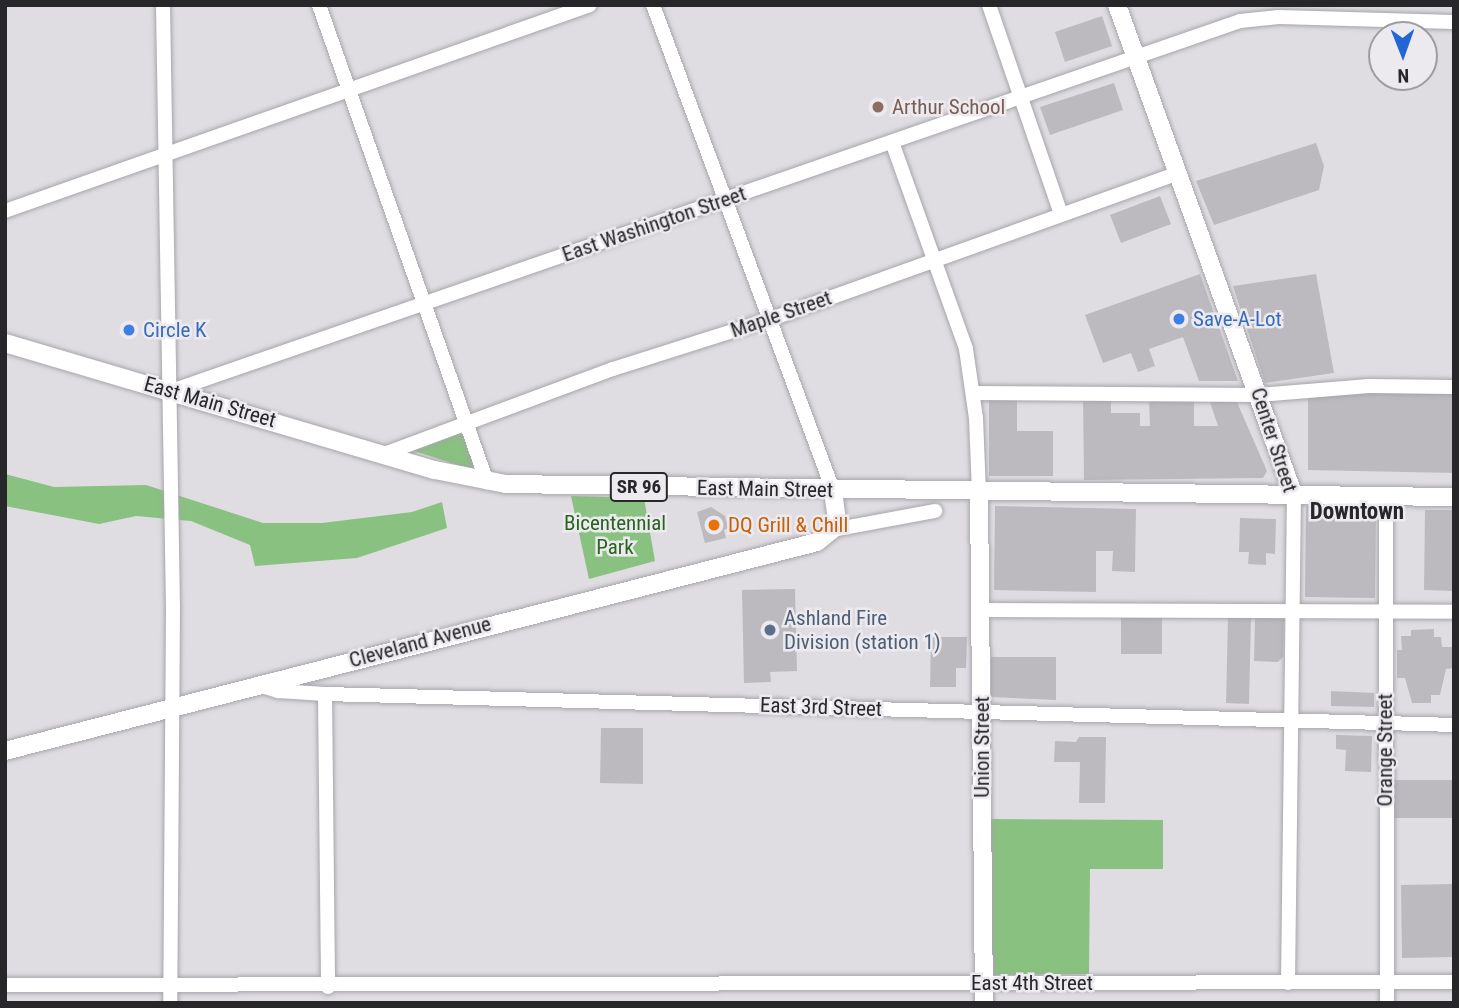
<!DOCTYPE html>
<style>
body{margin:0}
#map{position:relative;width:1459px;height:1008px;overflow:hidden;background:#dfdde2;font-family:"Roboto Condensed",sans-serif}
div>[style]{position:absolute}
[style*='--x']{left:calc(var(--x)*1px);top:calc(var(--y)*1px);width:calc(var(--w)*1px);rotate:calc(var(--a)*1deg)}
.green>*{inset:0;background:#89c180}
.building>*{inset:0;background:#bcbabf}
.roads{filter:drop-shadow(0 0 2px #a7a5aa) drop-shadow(0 0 2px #a7a5aa)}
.minor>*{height:14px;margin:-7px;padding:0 7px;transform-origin:7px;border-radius:7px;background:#fff}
.major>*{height:18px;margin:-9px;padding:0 9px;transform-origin:9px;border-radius:9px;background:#fff}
.dots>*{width:19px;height:19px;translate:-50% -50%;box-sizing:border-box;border:4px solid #eceaef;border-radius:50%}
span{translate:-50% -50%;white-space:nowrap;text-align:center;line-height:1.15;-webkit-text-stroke:5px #eceaef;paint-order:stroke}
.shield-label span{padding:2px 5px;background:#eceaef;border:2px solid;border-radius:5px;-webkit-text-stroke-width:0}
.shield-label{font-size:19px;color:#272628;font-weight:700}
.education-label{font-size:21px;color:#785e54}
.left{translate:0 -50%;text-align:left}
.street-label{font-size:21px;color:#272628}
.shop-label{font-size:21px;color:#366cbe}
.park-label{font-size:21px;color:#27641e}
.food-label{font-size:21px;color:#c56008}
.service-label{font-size:21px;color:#4e5e75}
.neighbourhood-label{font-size:23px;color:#272628;font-weight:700}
.frame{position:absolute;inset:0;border:7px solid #272628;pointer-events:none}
.north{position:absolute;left:1368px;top:21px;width:70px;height:70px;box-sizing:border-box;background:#eceaef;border:2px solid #9d9c9f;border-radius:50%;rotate:179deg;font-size:19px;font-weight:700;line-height:28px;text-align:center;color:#272628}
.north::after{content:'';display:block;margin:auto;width:24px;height:32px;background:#2166d2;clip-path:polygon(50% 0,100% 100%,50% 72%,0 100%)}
</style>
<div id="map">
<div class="green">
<i style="clip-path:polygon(461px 423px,476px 464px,473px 470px,399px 446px)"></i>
<i style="clip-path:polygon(5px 474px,54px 487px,146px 485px,263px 523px,322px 523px,412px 512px,442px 502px,447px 528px,357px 558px,255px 566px,250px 545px,191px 521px,136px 516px,99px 524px,5px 506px)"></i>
<i style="clip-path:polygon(571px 496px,644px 498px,655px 561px,589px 579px)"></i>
<i style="clip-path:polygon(990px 819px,1163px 820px,1163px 869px,1090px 869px,1089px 974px,989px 975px)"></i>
</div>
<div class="building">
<i style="clip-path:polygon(1102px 16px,1112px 46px,1065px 62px,1055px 32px)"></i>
<i style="clip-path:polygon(1114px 83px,1123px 110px,1050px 135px,1040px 107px)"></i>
<i style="clip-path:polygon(1316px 143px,1324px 166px,1319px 190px,1214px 225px,1196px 181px)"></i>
<i style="clip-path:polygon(1160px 196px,1171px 224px,1121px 243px,1110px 215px)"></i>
<i style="clip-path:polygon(1200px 274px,1238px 381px,1199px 381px,1183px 337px,1149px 349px,1155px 366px,1138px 372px,1131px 353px,1103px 363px,1085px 315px)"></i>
<i style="clip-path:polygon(1316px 274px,1334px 373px,1265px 383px,1233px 286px)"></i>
<i style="clip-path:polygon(1345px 392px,1454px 394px,1454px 473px,1308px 470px,1308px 394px)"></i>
<i style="clip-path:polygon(1083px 395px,1111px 395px,1111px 413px,1140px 413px,1140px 426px,1150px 426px,1149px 398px,1194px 398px,1194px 426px,1218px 426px,1209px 399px,1236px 400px,1267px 471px,1263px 478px,1084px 480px)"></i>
<i style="clip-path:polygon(989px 397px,1017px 397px,1017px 431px,1053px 431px,1053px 476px,989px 476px)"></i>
<i style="clip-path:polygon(995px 506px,1136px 509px,1135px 572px,1112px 571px,1113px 551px,1096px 551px,1096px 592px,994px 590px)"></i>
<i style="clip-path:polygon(1306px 506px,1376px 507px,1375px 598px,1305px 597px)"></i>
<i style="clip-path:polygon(711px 507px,725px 516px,728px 528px,724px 530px,726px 538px,705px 543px,697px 512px)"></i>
<i style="clip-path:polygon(1425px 510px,1454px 510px,1454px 591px,1424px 590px)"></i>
<i style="clip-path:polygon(1240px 518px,1276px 519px,1275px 554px,1266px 553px,1266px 565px,1248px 564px,1249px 552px,1239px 552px)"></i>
<i style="clip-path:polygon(795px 589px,797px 671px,770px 672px,771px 682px,744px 683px,742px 590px)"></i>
<i style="clip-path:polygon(1228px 617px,1251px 618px,1249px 704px,1226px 703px)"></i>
<i style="clip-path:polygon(1255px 617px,1284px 617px,1283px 657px,1278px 662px,1254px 661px)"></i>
<i style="clip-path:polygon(1121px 618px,1162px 618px,1162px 654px,1121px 654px)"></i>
<i style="clip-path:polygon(1434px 629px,1434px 637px,1441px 637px,1442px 647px,1454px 647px,1454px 668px,1446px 669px,1440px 695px,1431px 695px,1431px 703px,1412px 703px,1405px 678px,1397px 678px,1397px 650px,1402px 650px,1401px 636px,1411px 636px,1411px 630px)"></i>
<i style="clip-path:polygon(931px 637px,967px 637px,966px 668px,956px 668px,956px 687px,930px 687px)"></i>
<i style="clip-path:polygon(991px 657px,1056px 657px,1056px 700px,991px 697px)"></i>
<i style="clip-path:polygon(1331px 691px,1374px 693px,1374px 707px,1331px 706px)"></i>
<i style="clip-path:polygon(601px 728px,643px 728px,643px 784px,600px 783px)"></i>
<i style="clip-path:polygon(1336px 735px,1372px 736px,1371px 772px,1345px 771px,1346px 750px,1336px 749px)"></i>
<i style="clip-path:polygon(1079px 737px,1106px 737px,1105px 803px,1079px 803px,1080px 762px,1054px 762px,1055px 741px,1076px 742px)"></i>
<i style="clip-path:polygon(1393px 780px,1454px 780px,1454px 818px,1393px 818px)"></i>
<i style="clip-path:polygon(1454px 884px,1454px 957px,1402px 958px,1401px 885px)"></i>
</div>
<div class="roads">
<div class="minor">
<i style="--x:163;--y:5;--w:602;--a:89.05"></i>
<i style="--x:173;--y:607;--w:396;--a:90.4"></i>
<i style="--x:319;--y:5;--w:506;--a:70.6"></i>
<i style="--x:653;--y:5;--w:517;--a:69.64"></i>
<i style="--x:989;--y:5;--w:221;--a:71"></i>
<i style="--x:892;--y:142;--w:220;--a:70.3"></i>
<i style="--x:966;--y:349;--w:70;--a:81.8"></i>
<i style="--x:976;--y:418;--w:74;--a:87.7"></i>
<i style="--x:5;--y:211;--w:620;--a:-19.4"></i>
<i style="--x:171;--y:391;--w:1131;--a:-19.09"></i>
<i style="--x:1240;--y:21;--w:39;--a:-6"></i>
<i style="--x:1279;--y:17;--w:175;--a:1.6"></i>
<i style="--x:973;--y:393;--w:286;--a:0.4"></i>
<i style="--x:1259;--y:395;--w:110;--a:-4.7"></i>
<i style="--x:1369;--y:386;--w:85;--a:0.7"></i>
<i style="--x:384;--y:454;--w:244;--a:-20.4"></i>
<i style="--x:613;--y:369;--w:166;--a:-17.6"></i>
<i style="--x:771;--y:319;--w:433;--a:-19.7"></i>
<i style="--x:1386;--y:497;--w:506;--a:89.89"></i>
<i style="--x:832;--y:530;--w:105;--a:-10.5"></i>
<i style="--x:981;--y:610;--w:473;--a:0.2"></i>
<i style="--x:259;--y:685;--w:20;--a:18"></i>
<i style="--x:278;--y:691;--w:47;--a:3.7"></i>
<i style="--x:325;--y:694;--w:1129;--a:1.57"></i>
<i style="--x:325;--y:694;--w:293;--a:89.4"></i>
<i style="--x:1288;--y:983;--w:487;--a:-89.3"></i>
<i style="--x:5;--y:985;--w:1449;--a:-0.12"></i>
</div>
<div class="major">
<i style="--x:1117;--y:5;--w:522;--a:70.18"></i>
<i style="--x:5;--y:343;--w:448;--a:16.5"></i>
<i style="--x:435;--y:470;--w:72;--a:11.2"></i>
<i style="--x:506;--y:484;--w:948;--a:0.79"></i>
<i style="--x:979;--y:492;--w:511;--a:89.44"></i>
<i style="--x:5;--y:751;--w:838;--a:-14.43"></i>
<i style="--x:817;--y:542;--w:19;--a:-39"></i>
<i style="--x:832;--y:530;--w:11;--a:-63"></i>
<i style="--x:837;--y:520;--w:30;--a:-98"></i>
</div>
</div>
<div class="dots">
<i style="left:878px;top:107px;background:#8d6e63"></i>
<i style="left:1179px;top:319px;background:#3f7fe0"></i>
<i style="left:129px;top:330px;background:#3f7fe0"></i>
<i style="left:714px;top:525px;background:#e8710a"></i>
<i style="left:770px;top:630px;background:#5c6f8a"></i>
</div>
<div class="shield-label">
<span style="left:639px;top:487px">SR 96</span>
</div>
<div class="education-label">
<span class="left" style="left:892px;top:107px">Arthur School</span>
</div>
<div class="street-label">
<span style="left:654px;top:224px;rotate:-19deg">East Washington Street</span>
<span style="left:781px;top:314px;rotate:-19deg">Maple Street</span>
<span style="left:210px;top:402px;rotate:16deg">East Main Street</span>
<span style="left:1274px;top:440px;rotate:72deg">Center Street</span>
<span style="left:765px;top:489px;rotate:1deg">East Main Street</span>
<span style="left:420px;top:642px;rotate:-15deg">Cleveland Avenue</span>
<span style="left:821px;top:707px;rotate:2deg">East 3rd Street</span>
<span style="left:982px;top:747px;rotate:-90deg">Union Street</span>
<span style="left:1385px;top:750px;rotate:-90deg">Orange Street</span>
<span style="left:1032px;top:983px">East 4th Street</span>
</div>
<div class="shop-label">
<span class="left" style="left:1193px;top:319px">Save-A-Lot</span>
<span class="left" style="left:143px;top:330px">Circle K</span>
</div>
<div class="park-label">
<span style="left:615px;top:535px">Bicentennial<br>Park</span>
</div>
<div class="food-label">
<span class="left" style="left:728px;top:525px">DQ Grill &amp; Chill</span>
</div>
<div class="service-label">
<span class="left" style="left:784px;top:630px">Ashland Fire<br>Division (station 1)</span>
</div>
<div class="neighbourhood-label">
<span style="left:1357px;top:512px">Downtown</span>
</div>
<div class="frame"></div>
<div class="north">N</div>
</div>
